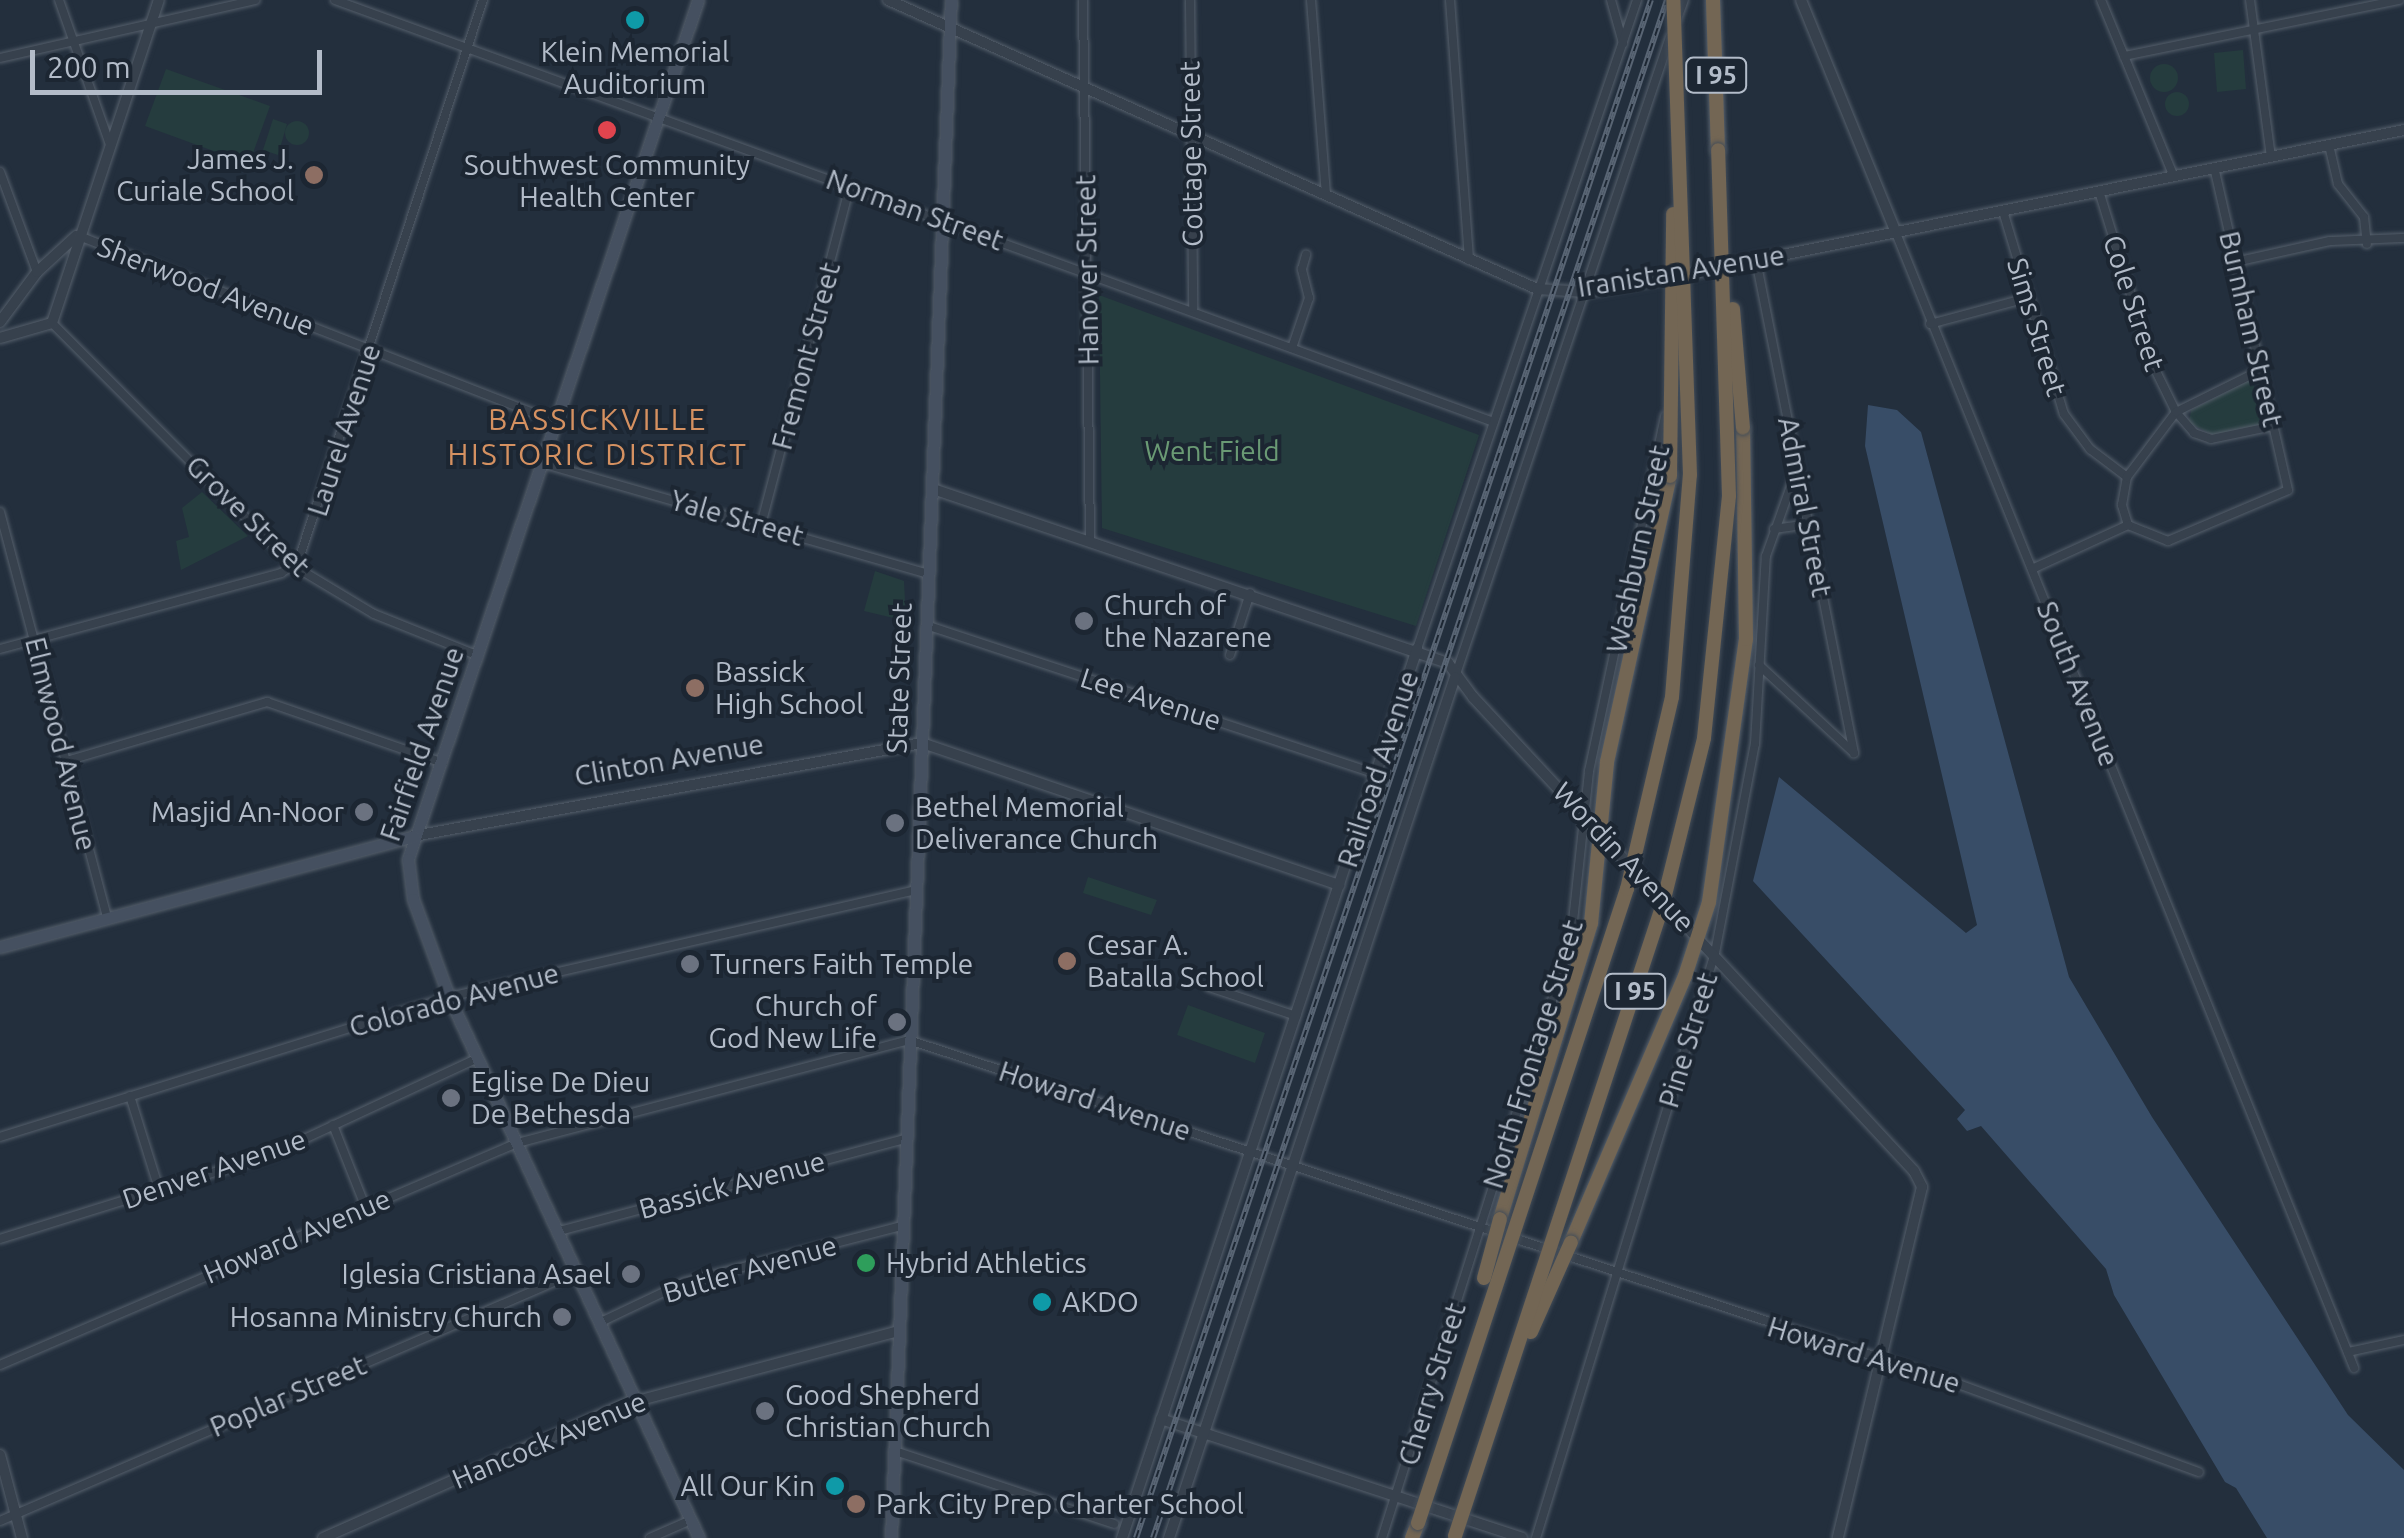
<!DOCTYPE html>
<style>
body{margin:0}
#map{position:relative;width:2404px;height:1538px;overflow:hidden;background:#232f3d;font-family:Ubuntu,sans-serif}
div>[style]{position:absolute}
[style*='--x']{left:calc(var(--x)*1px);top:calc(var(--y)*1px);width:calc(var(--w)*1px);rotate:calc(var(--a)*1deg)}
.green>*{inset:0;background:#253c3e}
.round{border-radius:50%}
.water>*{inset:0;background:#384d67}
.roads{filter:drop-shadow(0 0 2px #555f6b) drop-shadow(0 0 2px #555f6b)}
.minor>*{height:8px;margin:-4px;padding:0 4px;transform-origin:4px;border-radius:4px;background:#37414d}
.tertiary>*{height:10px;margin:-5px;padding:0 5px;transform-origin:5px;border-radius:5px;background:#37414d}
.secondary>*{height:11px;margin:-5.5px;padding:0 5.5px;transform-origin:5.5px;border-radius:5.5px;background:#455060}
.motorway>*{height:14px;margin:-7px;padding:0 7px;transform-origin:7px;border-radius:7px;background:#736654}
.rail>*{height:6px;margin-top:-3px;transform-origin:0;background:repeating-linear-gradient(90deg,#1c2632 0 8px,#596574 0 16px);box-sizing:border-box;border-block:2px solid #596574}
.bridges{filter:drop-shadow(0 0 2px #424c58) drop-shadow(0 0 2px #424c58)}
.motorway-bridge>*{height:14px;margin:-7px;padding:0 7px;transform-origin:7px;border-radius:7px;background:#736654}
.dots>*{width:28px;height:28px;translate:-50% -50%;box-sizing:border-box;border:5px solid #1c2632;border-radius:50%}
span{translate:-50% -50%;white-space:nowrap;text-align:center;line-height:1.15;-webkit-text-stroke:8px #1c2632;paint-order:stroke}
.shield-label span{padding:2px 8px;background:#1c2632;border:2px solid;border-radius:8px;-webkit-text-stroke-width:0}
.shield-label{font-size:25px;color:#b3bcc9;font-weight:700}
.poi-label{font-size:28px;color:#b3bcc9}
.right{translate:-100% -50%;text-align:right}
.left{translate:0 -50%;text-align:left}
.street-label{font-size:28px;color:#b3bcc9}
.park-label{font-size:28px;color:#6a9a74}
.neighbourhood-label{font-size:30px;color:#d59161;letter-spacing:2.5px}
.scale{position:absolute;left:30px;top:50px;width:292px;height:45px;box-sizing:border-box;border:5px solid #b3bcc9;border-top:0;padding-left:12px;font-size:30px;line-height:35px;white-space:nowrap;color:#b3bcc9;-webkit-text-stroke:8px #1c2632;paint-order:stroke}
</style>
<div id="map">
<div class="green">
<i style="clip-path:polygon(2243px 50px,2246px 89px,2217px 92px,2214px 53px)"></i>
<i class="round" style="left:2150px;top:64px;width:28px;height:28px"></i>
<i style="clip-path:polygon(166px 69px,270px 106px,249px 164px,145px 126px)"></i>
<i class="round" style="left:2165px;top:92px;width:24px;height:24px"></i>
<i style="clip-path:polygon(273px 119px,287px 124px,278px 155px,263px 150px)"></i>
<i class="round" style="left:285px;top:121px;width:24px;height:24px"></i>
<i style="clip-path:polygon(1099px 295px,1479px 435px,1416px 626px,1102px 528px)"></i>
<i style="clip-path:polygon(2252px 379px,2264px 425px,2215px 436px,2189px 423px,2191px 410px)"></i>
<i style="clip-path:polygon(202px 492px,248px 536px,181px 570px,176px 541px,189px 537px,182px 508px)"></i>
<i style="clip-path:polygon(875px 571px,904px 581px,906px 621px,864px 611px)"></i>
<i style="clip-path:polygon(1088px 877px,1157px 900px,1151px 915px,1083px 893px)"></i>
<i style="clip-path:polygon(1188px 1005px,1265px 1033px,1255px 1063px,1177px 1035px)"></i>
</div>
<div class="water">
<i style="clip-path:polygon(1868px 405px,1897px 410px,1921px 432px,2069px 977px,2152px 1117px,2348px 1415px,2404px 1470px,2404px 1538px,2267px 1538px,2236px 1488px,2225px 1482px,2114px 1295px,2106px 1269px,1981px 1126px,1967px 1131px,1957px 1119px,1965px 1110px,1753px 881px,1779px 777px,1966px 933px,1977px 925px,1865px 446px)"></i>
</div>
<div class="roads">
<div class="minor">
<i style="--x:59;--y:0;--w:154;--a:70.6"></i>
<i style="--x:335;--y:0;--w:1233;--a:20.01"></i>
<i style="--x:1083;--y:0;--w:540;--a:89.26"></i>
<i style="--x:1190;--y:0;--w:308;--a:89.4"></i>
<i style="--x:1311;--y:0;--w:196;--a:85.6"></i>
<i style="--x:1450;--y:0;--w:261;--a:85.8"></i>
<i style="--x:1611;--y:0;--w:45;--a:74.4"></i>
<i style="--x:2101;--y:0;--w:191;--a:67.6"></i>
<i style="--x:2250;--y:0;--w:158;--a:82.4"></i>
<i style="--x:1677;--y:19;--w:20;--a:-70"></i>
<i style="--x:2124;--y:56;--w:281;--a:-11.5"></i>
<i style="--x:0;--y:58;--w:262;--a:-12.8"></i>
<i style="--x:2329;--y:145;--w:40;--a:77"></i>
<i style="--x:2338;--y:184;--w:42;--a:51.8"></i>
<i style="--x:2364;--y:217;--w:27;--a:84"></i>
<i style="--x:0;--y:172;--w:107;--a:69.7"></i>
<i style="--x:2099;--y:191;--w:180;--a:72.9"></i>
<i style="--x:2152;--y:363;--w:55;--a:63.9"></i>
<i style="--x:2176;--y:412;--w:28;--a:49"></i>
<i style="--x:2194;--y:433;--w:18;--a:19"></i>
<i style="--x:2211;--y:439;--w:63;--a:-11.8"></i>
<i style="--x:2003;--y:211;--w:212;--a:73.3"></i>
<i style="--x:2064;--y:414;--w:44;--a:53.4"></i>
<i style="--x:2090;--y:449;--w:46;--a:37.1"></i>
<i style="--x:1896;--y:233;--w:1224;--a:68.02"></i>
<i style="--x:79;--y:236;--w:515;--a:21.29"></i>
<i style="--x:1756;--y:260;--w:503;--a:78.76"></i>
<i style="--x:2235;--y:262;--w:97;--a:-12.5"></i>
<i style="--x:2330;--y:241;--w:74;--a:-2.3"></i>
<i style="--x:52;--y:323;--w:343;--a:45.1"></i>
<i style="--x:294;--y:566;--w:93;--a:31"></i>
<i style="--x:374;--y:614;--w:113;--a:21.8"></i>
<i style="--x:1930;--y:324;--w:100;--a:-15"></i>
<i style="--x:1292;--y:348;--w:53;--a:-71.2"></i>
<i style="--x:1309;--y:298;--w:30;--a:-104"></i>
<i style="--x:1302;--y:269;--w:15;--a:-74"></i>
<i style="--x:545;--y:464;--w:399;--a:16"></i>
<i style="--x:0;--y:512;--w:419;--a:75.2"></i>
<i style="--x:761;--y:525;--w:350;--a:-75.3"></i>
<i style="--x:2128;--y:525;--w:43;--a:21.8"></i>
<i style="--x:2168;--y:541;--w:130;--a:-23"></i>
<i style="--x:2288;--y:490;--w:330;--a:-102.9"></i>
<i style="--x:2128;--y:525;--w:21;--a:-107"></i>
<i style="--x:2122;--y:505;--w:28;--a:-80"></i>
<i style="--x:2127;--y:477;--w:81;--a:-53"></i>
<i style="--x:2176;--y:412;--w:95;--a:-26.3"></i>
<i style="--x:1774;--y:529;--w:34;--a:-8"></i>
<i style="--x:2032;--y:569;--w:106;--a:-24.6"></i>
<i style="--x:926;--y:625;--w:474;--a:18.3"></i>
<i style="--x:0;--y:649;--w:291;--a:-15.1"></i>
<i style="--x:281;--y:573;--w:20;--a:-33"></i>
<i style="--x:298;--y:562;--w:592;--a:-71.78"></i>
<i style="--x:1417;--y:649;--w:685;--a:-71.27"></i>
<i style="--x:1230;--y:655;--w:65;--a:-72.1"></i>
<i style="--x:1759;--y:665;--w:129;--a:42.8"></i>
<i style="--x:1455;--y:677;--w:675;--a:-71.43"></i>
<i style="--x:63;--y:762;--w:213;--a:-16.4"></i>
<i style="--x:267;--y:702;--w:186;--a:19.1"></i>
<i style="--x:1209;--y:987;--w:92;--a:18.4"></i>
<i style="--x:130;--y:1096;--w:97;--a:72.7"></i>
<i style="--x:333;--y:1125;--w:87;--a:68.4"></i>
<i style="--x:0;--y:1137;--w:470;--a:-17.3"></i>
<i style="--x:449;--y:997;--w:478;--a:-12.9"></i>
<i style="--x:559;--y:1231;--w:358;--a:-14.9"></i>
<i style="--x:0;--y:1239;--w:283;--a:-17.3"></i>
<i style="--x:270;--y:1155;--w:227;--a:-25"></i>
<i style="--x:601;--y:1322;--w:93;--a:-25.5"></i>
<i style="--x:685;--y:1282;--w:224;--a:-14.5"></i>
<i style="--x:2348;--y:1352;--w:57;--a:-12.1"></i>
<i style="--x:0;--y:1365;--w:563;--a:-23.24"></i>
<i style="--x:517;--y:1143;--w:405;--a:-14.7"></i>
<i style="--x:909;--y:1040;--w:1095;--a:18.14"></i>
<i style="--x:1950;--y:1381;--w:265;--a:20.1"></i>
<i style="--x:895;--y:1451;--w:231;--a:18.4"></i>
<i style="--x:0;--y:1521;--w:628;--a:-23.34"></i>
<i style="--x:650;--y:1538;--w:45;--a:-23.7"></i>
<i style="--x:1382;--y:1538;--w:627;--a:-72.46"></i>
<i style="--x:1571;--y:940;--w:170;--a:-83.9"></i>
<i style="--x:1589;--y:771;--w:363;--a:-77.9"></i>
<i style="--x:1536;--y:1538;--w:612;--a:-72.99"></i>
<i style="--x:1715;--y:953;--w:213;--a:-79.2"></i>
<i style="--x:1755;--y:744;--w:188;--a:-86.7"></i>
<i style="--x:1766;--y:556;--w:92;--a:-70.4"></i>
</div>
<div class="tertiary">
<i style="--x:888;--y:0;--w:710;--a:24"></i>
<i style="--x:1537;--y:289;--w:49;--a:3.5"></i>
<i style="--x:1586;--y:292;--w:83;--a:-9.7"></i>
<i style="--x:1668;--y:278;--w:751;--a:-11.37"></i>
<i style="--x:1801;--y:0;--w:252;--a:67.8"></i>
<i style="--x:0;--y:322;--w:62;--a:-53.5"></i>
<i style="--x:37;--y:272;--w:53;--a:-42.7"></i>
<i style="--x:0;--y:338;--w:54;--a:-16.1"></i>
<i style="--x:52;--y:323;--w:340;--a:-71.7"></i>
<i style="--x:933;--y:489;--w:544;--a:18.67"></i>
<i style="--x:1448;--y:663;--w:42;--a:53.7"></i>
<i style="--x:1473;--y:697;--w:647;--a:47.07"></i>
<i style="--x:1914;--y:1171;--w:18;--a:63"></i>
<i style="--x:1922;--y:1187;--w:361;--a:103.5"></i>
<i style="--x:414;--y:836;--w:516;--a:-10.37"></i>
<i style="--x:922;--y:743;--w:441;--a:18.8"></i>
<i style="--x:1161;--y:1419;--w:380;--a:18.2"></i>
<i style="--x:0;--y:1455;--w:86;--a:75.2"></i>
<i style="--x:323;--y:1538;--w:331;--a:-23.9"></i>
<i style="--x:626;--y:1404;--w:283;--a:-15"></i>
<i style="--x:1122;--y:1538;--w:937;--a:-71.64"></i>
<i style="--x:1169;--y:1538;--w:907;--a:-71.62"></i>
</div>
<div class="secondary">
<i style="--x:698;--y:0;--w:907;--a:108.65"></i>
<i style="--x:408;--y:859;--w:40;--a:82.9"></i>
<i style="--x:413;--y:899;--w:104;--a:69.8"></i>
<i style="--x:449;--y:997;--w:596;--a:65.2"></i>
<i style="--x:0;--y:947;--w:429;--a:-15"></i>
<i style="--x:891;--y:1538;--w:1539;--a:-87.77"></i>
</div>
<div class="motorway">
<i style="--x:1713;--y:0;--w:150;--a:88.1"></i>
<i style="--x:1500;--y:1219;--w:310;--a:-72.9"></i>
<i style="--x:1591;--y:923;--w:162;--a:-84.3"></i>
<i style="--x:1607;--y:762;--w:293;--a:-77.6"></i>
<i style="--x:1571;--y:1242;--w:289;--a:-66.8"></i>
<i style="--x:1685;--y:976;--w:78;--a:-72"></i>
<i style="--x:1709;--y:902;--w:266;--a:-82"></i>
<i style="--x:1746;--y:639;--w:211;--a:-90.8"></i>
<i style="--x:1412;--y:1538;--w:16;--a:-68"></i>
</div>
</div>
<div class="rail">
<i style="--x:1136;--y:1538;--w:1622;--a:-71.49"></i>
<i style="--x:1153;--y:1538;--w:1622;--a:-71.52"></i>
</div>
<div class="bridges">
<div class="motorway-bridge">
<i style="--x:1733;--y:309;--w:119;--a:85.2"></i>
<i style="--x:1670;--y:476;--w:262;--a:-89.3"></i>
<i style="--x:1484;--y:1278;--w:61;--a:-74.8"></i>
<i style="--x:1531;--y:1332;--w:98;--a:-66"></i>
<i style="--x:1418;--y:1523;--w:668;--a:-71.76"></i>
<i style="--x:1627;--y:889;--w:197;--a:-76.8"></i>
<i style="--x:1672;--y:697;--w:223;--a:-85.4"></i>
<i style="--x:1690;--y:475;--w:475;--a:-92"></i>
<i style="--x:1455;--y:1536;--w:662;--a:-71.78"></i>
<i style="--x:1662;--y:907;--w:174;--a:-76"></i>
<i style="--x:1704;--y:738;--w:243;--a:-84.1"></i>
<i style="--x:1729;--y:496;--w:346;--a:-91.8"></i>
</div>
</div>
<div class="dots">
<i style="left:635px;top:20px;background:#0f9aa8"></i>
<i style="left:607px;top:130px;background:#e0444e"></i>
<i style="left:314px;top:175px;background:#8d6e63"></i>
<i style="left:1084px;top:621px;background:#6b7280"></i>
<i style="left:695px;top:688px;background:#8d6e63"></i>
<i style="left:364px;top:812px;background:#6b7280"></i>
<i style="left:895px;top:823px;background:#6b7280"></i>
<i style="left:1067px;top:961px;background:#8d6e63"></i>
<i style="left:690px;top:964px;background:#6b7280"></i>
<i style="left:897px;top:1022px;background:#6b7280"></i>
<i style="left:451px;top:1098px;background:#6b7280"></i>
<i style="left:866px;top:1263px;background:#2e9e5b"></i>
<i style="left:631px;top:1274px;background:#6b7280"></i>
<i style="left:1042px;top:1302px;background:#0f9aa8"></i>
<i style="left:562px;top:1317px;background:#6b7280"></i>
<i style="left:765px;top:1411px;background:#6b7280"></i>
<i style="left:835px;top:1486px;background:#0f9aa8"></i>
<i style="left:856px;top:1504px;background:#8d6e63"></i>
</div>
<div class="shield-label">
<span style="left:1716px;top:75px">I 95</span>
<span style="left:1635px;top:991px">I 95</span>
</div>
<div class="poi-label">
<span style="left:635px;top:68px">Klein Memorial<br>Auditorium</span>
<span class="right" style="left:294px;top:175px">James J.<br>Curiale School</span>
<span style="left:607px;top:181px">Southwest Community<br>Health Center</span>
<span class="left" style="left:1104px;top:621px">Church of<br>the Nazarene</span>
<span class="left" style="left:715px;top:688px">Bassick<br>High School</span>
<span class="left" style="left:915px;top:823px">Bethel Memorial<br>Deliverance Church</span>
<span class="right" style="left:344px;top:812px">Masjid An-Noor</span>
<span class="left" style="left:1087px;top:961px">Cesar A.<br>Batalla School</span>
<span class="left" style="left:710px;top:964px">Turners Faith Temple</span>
<span class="right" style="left:877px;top:1022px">Church of<br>God New Life</span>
<span class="left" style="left:471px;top:1098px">Eglise De Dieu<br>De Bethesda</span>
<span class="left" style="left:886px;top:1263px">Hybrid Athletics</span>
<span class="right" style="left:611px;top:1274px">Iglesia Cristiana Asael</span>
<span class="left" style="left:1062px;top:1302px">AKDO</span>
<span class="right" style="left:542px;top:1317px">Hosanna Ministry Church</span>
<span class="left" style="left:785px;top:1411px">Good Shepherd<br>Christian Church</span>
<span class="right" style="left:815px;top:1486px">All Our Kin</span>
<span class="left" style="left:876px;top:1504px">Park City Prep Charter School</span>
</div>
<div class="street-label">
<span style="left:1191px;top:154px;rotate:-91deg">Cottage Street</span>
<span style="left:915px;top:210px;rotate:20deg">Norman Street</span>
<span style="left:1087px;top:270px;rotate:-91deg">Hanover Street</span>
<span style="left:1681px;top:271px;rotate:-9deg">Iranistan Avenue</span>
<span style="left:206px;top:286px;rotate:21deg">Sherwood Avenue</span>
<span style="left:2134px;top:303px;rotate:72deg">Cole Street</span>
<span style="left:2037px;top:327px;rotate:73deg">Sims Street</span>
<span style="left:2251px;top:329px;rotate:77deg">Burnham Street</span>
<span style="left:806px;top:356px;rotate:-75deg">Fremont Street</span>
<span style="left:344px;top:430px;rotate:-72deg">Laurel Avenue</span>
<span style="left:1805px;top:507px;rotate:79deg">Admiral Street</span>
<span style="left:248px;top:516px;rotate:44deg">Grove Street</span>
<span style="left:737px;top:518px;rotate:16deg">Yale Street</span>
<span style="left:1638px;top:549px;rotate:-78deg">Washburn Street</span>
<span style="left:899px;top:678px;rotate:-88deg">State Street</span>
<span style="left:2078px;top:684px;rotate:68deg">South Avenue</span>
<span style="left:1151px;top:699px;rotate:18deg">Lee Avenue</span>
<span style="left:61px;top:744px;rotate:76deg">Elmwood Avenue</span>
<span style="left:422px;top:744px;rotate:-71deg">Fairfield Avenue</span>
<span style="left:669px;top:760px;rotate:-10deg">Clinton Avenue</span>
<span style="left:1378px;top:769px;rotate:-72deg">Railroad Avenue</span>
<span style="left:1624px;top:857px;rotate:47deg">Wordin Avenue</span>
<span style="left:454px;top:1000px;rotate:-15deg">Colorado Avenue</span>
<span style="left:1688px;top:1040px;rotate:-73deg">Pine Street</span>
<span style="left:1533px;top:1054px;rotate:-73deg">North Frontage Street</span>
<span style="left:1095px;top:1101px;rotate:18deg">Howard Avenue</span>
<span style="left:214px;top:1169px;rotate:-19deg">Denver Avenue</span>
<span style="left:732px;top:1185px;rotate:-15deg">Bassick Avenue</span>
<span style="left:297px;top:1236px;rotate:-23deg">Howard Avenue</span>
<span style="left:750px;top:1269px;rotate:-16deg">Butler Avenue</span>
<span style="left:1864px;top:1355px;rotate:17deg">Howard Avenue</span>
<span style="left:1432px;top:1384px;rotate:-73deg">Cherry Street</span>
<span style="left:288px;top:1396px;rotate:-23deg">Poplar Street</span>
<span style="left:549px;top:1440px;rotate:-23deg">Hancock Avenue</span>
</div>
<div class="park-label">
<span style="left:1212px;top:451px">Went Field</span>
</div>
<div class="neighbourhood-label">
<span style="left:598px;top:436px">BASSICKVILLE<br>HISTORIC DISTRICT</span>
</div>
<div class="scale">200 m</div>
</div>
